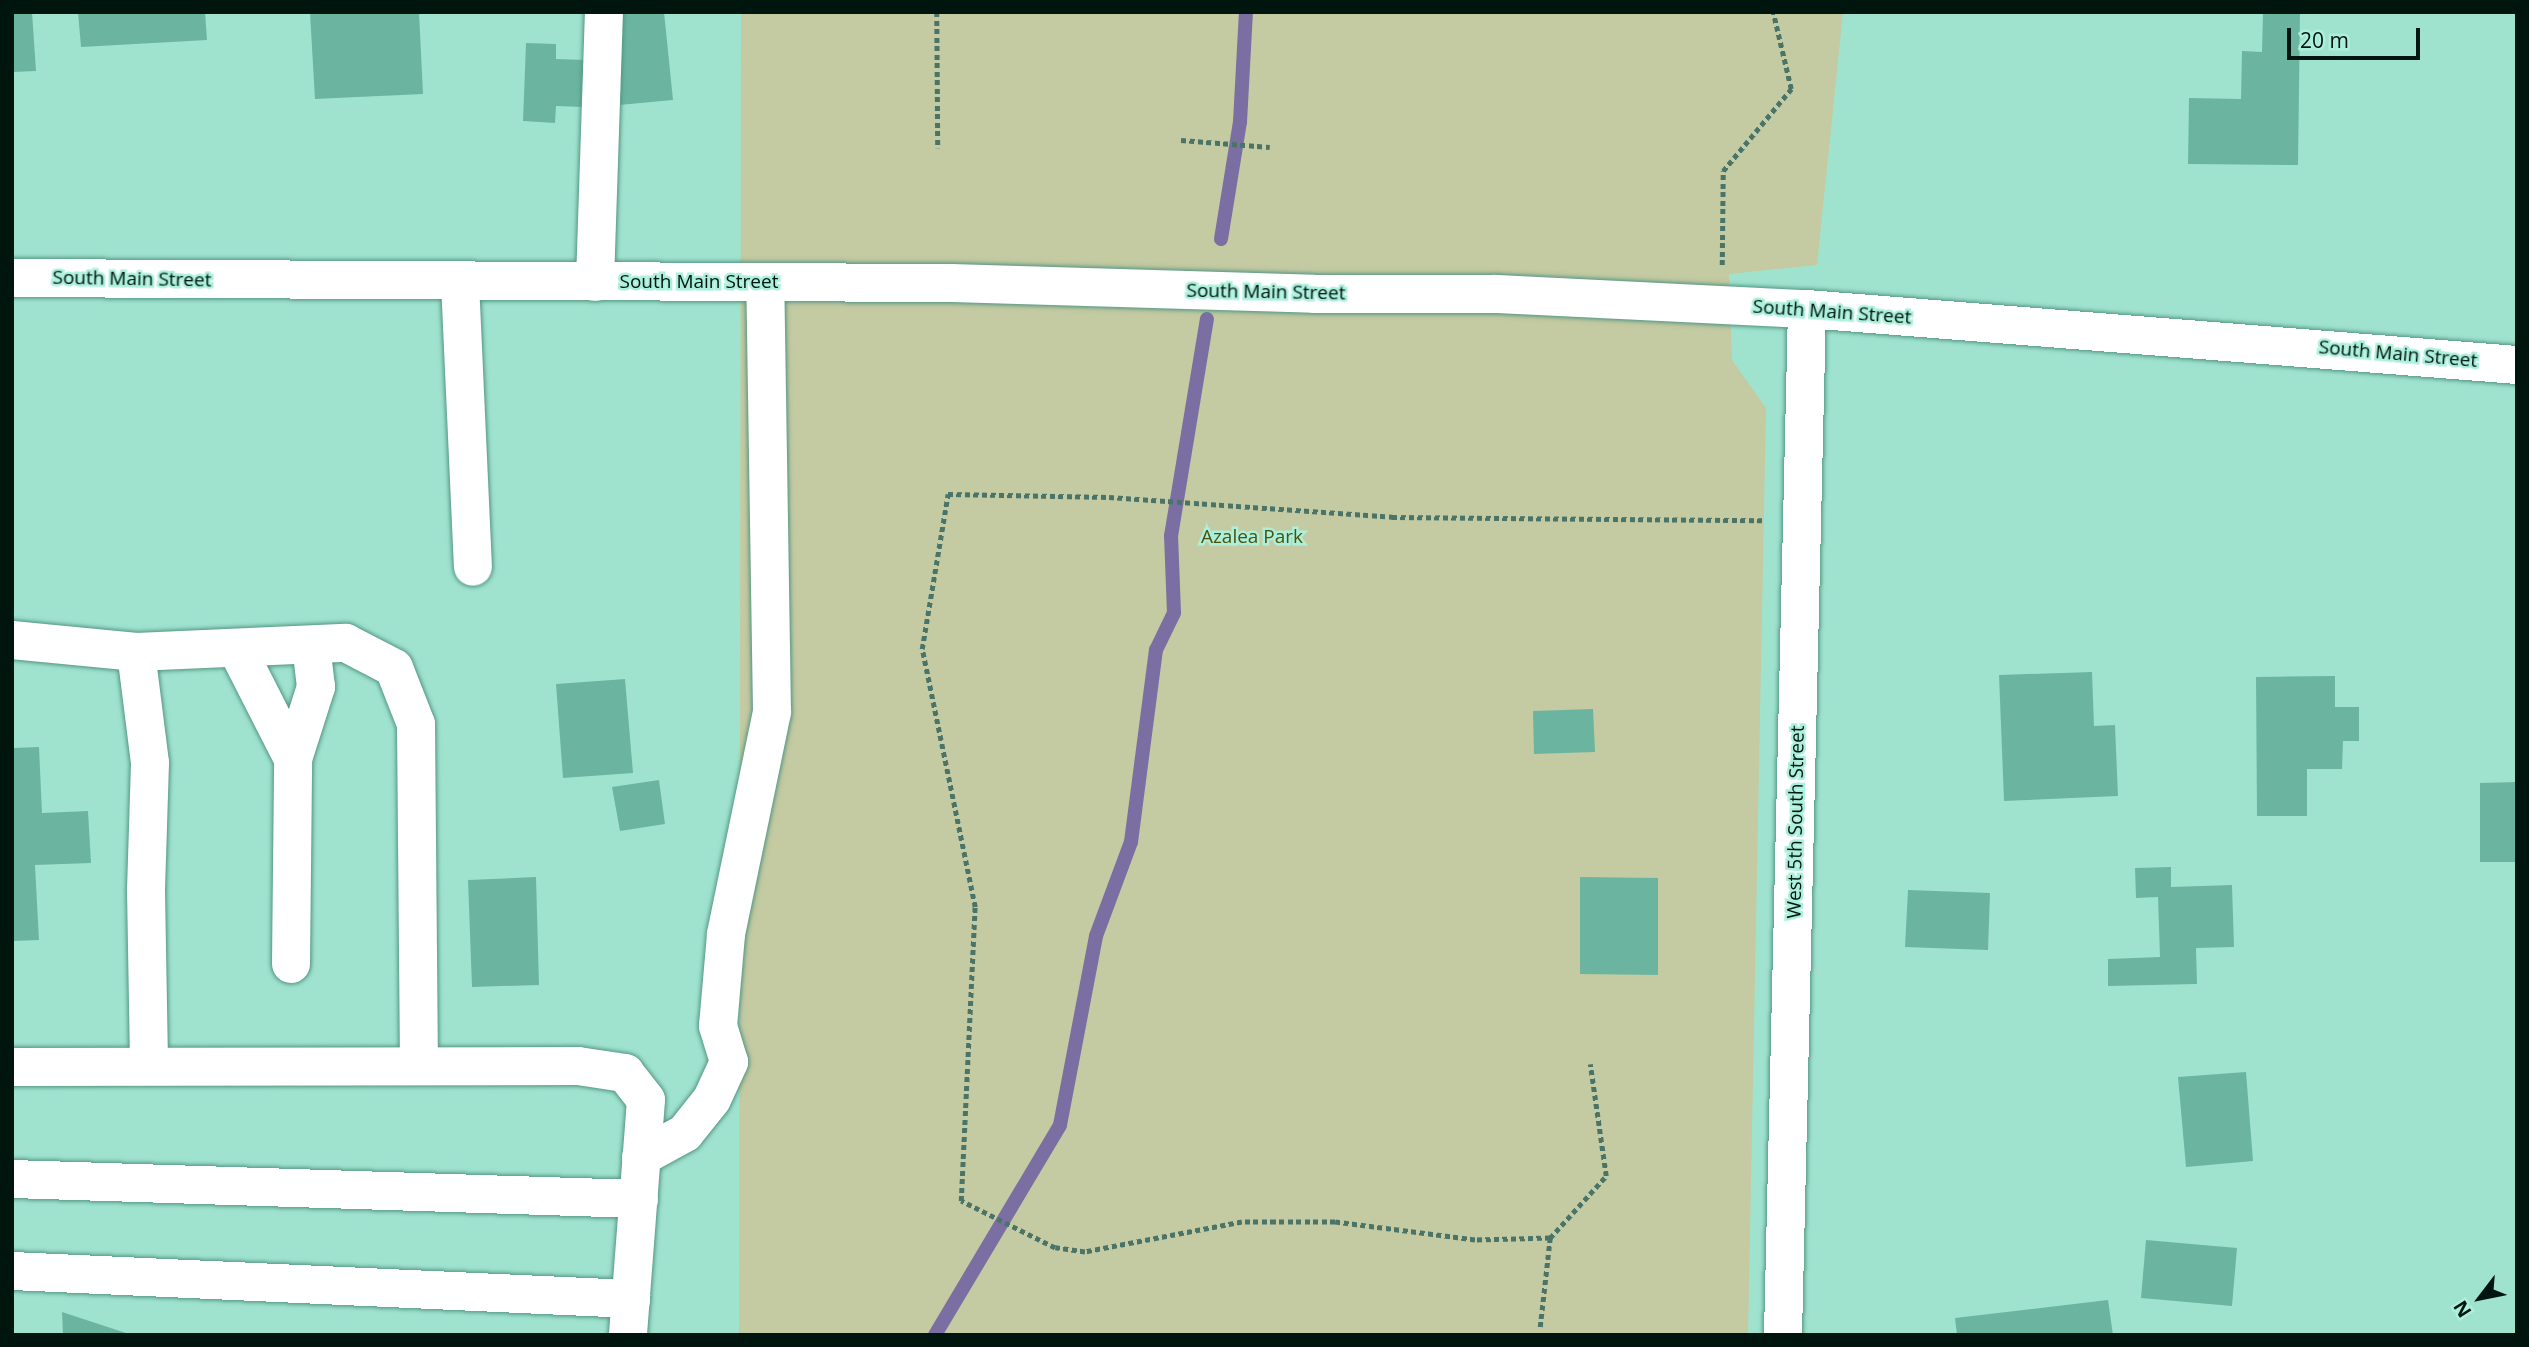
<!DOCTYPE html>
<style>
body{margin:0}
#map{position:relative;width:2529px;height:1347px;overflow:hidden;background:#9fe3cf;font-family:"Open Sans",sans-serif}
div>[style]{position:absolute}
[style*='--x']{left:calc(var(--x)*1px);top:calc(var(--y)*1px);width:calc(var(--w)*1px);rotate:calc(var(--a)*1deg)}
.green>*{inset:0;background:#c4caa1}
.stream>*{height:14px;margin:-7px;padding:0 7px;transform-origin:7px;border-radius:7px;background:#7a6ea3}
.building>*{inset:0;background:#6bb5a0}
.path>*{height:4.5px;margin-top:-2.25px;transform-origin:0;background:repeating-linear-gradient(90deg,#4a7467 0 5px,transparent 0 8.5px)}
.roads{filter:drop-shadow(0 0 2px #549683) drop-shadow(0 0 2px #549683)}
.minor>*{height:38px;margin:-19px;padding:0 19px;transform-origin:19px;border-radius:19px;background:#fff}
.major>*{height:38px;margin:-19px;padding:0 19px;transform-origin:19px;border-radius:19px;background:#fff}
span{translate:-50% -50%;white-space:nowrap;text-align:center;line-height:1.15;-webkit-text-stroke:5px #acf0dc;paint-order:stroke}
.street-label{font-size:19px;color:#00150e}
.park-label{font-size:19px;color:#4c5108}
.frame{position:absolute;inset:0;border:14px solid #00150e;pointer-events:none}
.north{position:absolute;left:2445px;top:1263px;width:70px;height:70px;-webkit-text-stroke:5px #acf0dc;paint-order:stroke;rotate:238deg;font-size:19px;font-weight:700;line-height:28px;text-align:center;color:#00150e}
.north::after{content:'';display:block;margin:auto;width:24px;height:32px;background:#00150e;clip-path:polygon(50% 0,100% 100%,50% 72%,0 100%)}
.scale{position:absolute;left:2287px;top:28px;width:133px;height:32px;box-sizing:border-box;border:4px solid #00150e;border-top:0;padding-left:9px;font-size:21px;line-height:24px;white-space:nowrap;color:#00150e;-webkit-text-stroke:5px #acf0dc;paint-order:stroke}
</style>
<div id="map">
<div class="green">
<i style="clip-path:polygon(741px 12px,1843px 12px,1817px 265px,1729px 274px,1732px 360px,1766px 408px,1748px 1335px,739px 1335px)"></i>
</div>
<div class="stream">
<i style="--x:1221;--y:239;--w:119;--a:-80.8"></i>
<i style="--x:1240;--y:122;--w:110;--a:-86.9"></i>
<i style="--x:935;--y:1335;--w:244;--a:-59.2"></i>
<i style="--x:1060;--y:1125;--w:192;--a:-79.2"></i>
<i style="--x:1096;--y:936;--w:100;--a:-69.6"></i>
<i style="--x:1131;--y:842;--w:194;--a:-82.6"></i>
<i style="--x:1156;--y:650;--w:41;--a:-64.1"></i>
<i style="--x:1174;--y:613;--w:77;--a:-92.2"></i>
<i style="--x:1171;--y:536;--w:220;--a:-80.6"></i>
</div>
<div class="building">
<i style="clip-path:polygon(12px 12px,32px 12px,36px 71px,12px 72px)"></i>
<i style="clip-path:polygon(78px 12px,205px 12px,207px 40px,81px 47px)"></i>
<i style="clip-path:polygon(330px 12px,419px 12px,423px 94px,315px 99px,310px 13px)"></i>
<i style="clip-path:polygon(610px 12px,664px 12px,673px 100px,619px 105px)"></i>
<i style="clip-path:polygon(2263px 12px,2300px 12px,2298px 165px,2188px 164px,2189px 98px,2241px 99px,2242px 51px,2262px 52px)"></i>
<i style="clip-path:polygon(526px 43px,556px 44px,556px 59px,587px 60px,585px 107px,556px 106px,555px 123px,523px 121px)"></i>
<i style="clip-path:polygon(2092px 672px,2094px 726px,2115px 725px,2118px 796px,2004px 801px,1999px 675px)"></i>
<i style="clip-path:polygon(2335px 676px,2335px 707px,2359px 707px,2359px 741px,2343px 741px,2342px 769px,2307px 769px,2307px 816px,2257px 816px,2256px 677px)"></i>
<i style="clip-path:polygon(625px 679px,633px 773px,563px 778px,556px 684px)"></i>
<i style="clip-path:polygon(1593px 709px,1595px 752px,1534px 754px,1533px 711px)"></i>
<i style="clip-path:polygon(39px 747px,42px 813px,88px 811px,91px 863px,35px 865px,39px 940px,12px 941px,12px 748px)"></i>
<i style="clip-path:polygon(659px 780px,665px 824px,620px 831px,612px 787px)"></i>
<i style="clip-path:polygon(2517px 782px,2517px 862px,2480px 862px,2480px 783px)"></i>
<i style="clip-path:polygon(2171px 867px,2171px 887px,2232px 885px,2234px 947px,2196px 948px,2197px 984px,2108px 986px,2108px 959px,2160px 957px,2158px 897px,2136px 898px,2135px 868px)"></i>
<i style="clip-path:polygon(536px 877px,539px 985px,472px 987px,468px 880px)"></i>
<i style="clip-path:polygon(1580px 877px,1658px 878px,1658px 975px,1580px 974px)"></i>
<i style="clip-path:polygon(1908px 890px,1990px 893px,1988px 950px,1905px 947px)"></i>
<i style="clip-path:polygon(2246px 1072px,2253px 1161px,2186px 1167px,2178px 1077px)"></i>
<i style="clip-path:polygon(2146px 1240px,2237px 1248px,2232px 1306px,2141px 1298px)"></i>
<i style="clip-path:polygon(2108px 1300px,2113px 1335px,1957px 1335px,1955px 1318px)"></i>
<i style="clip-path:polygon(62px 1312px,129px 1334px,129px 1335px,63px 1335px)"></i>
</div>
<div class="path">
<i style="--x:937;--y:12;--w:136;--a:89.6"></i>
<i style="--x:1181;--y:140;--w:89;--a:4.5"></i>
<i style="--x:1722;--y:265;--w:94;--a:-89.4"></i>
<i style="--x:1723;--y:171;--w:107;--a:-50.3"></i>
<i style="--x:1791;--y:89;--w:79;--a:-103.2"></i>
<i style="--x:1550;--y:1238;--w:75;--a:178.5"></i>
<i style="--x:1475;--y:1240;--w:141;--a:-172.7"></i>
<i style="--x:1335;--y:1222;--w:93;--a:180"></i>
<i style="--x:1242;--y:1222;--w:160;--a:169.2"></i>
<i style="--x:1085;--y:1252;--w:30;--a:-172"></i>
<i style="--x:1055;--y:1248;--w:105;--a:-153.4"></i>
<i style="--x:961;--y:1201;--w:294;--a:-87.3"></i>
<i style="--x:975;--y:907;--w:263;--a:-101.6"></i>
<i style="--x:922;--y:649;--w:157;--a:-80.5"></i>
<i style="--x:948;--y:494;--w:161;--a:1.1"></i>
<i style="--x:1109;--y:497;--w:284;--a:4"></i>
<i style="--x:1392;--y:517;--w:370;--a:0.5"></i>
<i style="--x:1540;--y:1327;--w:90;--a:-83.6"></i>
<i style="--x:1550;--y:1238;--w:84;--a:-47.9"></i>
<i style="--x:1606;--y:1176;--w:113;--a:-98.1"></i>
</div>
<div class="roads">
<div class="minor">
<i style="--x:460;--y:282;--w:285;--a:87.4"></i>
<i style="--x:595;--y:282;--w:270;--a:-88.1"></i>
<i style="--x:12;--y:640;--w:125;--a:5.5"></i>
<i style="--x:136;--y:652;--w:210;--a:-2.5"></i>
<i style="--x:346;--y:643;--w:54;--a:27.5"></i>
<i style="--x:394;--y:668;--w:60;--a:68.6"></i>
<i style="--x:416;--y:724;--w:342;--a:89.5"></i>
<i style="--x:237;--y:649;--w:123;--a:63"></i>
<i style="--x:136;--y:652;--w:112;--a:82.8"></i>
<i style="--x:150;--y:763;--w:127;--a:91.8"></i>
<i style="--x:146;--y:890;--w:176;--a:89"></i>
<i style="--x:291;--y:964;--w:205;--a:-89.4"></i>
<i style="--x:293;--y:759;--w:76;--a:-72.3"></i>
<i style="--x:316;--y:687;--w:42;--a:-96.8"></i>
<i style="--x:12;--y:1067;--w:566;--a:-0.1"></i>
<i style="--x:578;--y:1066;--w:48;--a:8.5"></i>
<i style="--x:625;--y:1073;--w:34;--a:52"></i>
<i style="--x:646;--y:1100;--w:236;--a:94.4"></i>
<i style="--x:641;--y:1157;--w:50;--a:-28.6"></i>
<i style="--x:685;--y:1133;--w:43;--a:-51.5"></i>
<i style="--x:712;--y:1099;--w:41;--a:-65.3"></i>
<i style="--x:729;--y:1062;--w:38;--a:-107"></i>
<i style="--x:718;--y:1026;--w:92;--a:-85"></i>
<i style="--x:726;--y:934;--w:227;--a:-78.3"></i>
<i style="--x:772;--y:712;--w:430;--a:-90.9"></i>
<i style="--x:12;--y:1179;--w:627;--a:1.83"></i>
<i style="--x:12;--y:1271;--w:620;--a:2.59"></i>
<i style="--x:1783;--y:1335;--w:1026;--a:-88.66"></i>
</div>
<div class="major">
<i style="--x:12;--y:278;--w:939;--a:0.31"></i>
<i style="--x:951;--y:283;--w:363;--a:1.7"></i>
<i style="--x:1314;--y:294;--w:182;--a:0"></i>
<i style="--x:1496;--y:294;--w:311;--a:2.8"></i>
<i style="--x:1807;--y:309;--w:712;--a:4.51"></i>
</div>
</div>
<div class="street-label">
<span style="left:132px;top:279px;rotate:1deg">South Main Street</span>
<span style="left:699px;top:282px">South Main Street</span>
<span style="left:1266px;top:292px;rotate:1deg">South Main Street</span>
<span style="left:1832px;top:312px;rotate:4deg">South Main Street</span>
<span style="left:2398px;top:354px;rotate:5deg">South Main Street</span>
<span style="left:1796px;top:822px;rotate:-89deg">West 5th South Street</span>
</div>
<div class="park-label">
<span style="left:1252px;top:537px">Azalea Park</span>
</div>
<div class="frame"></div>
<div class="north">N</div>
<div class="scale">20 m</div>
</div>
